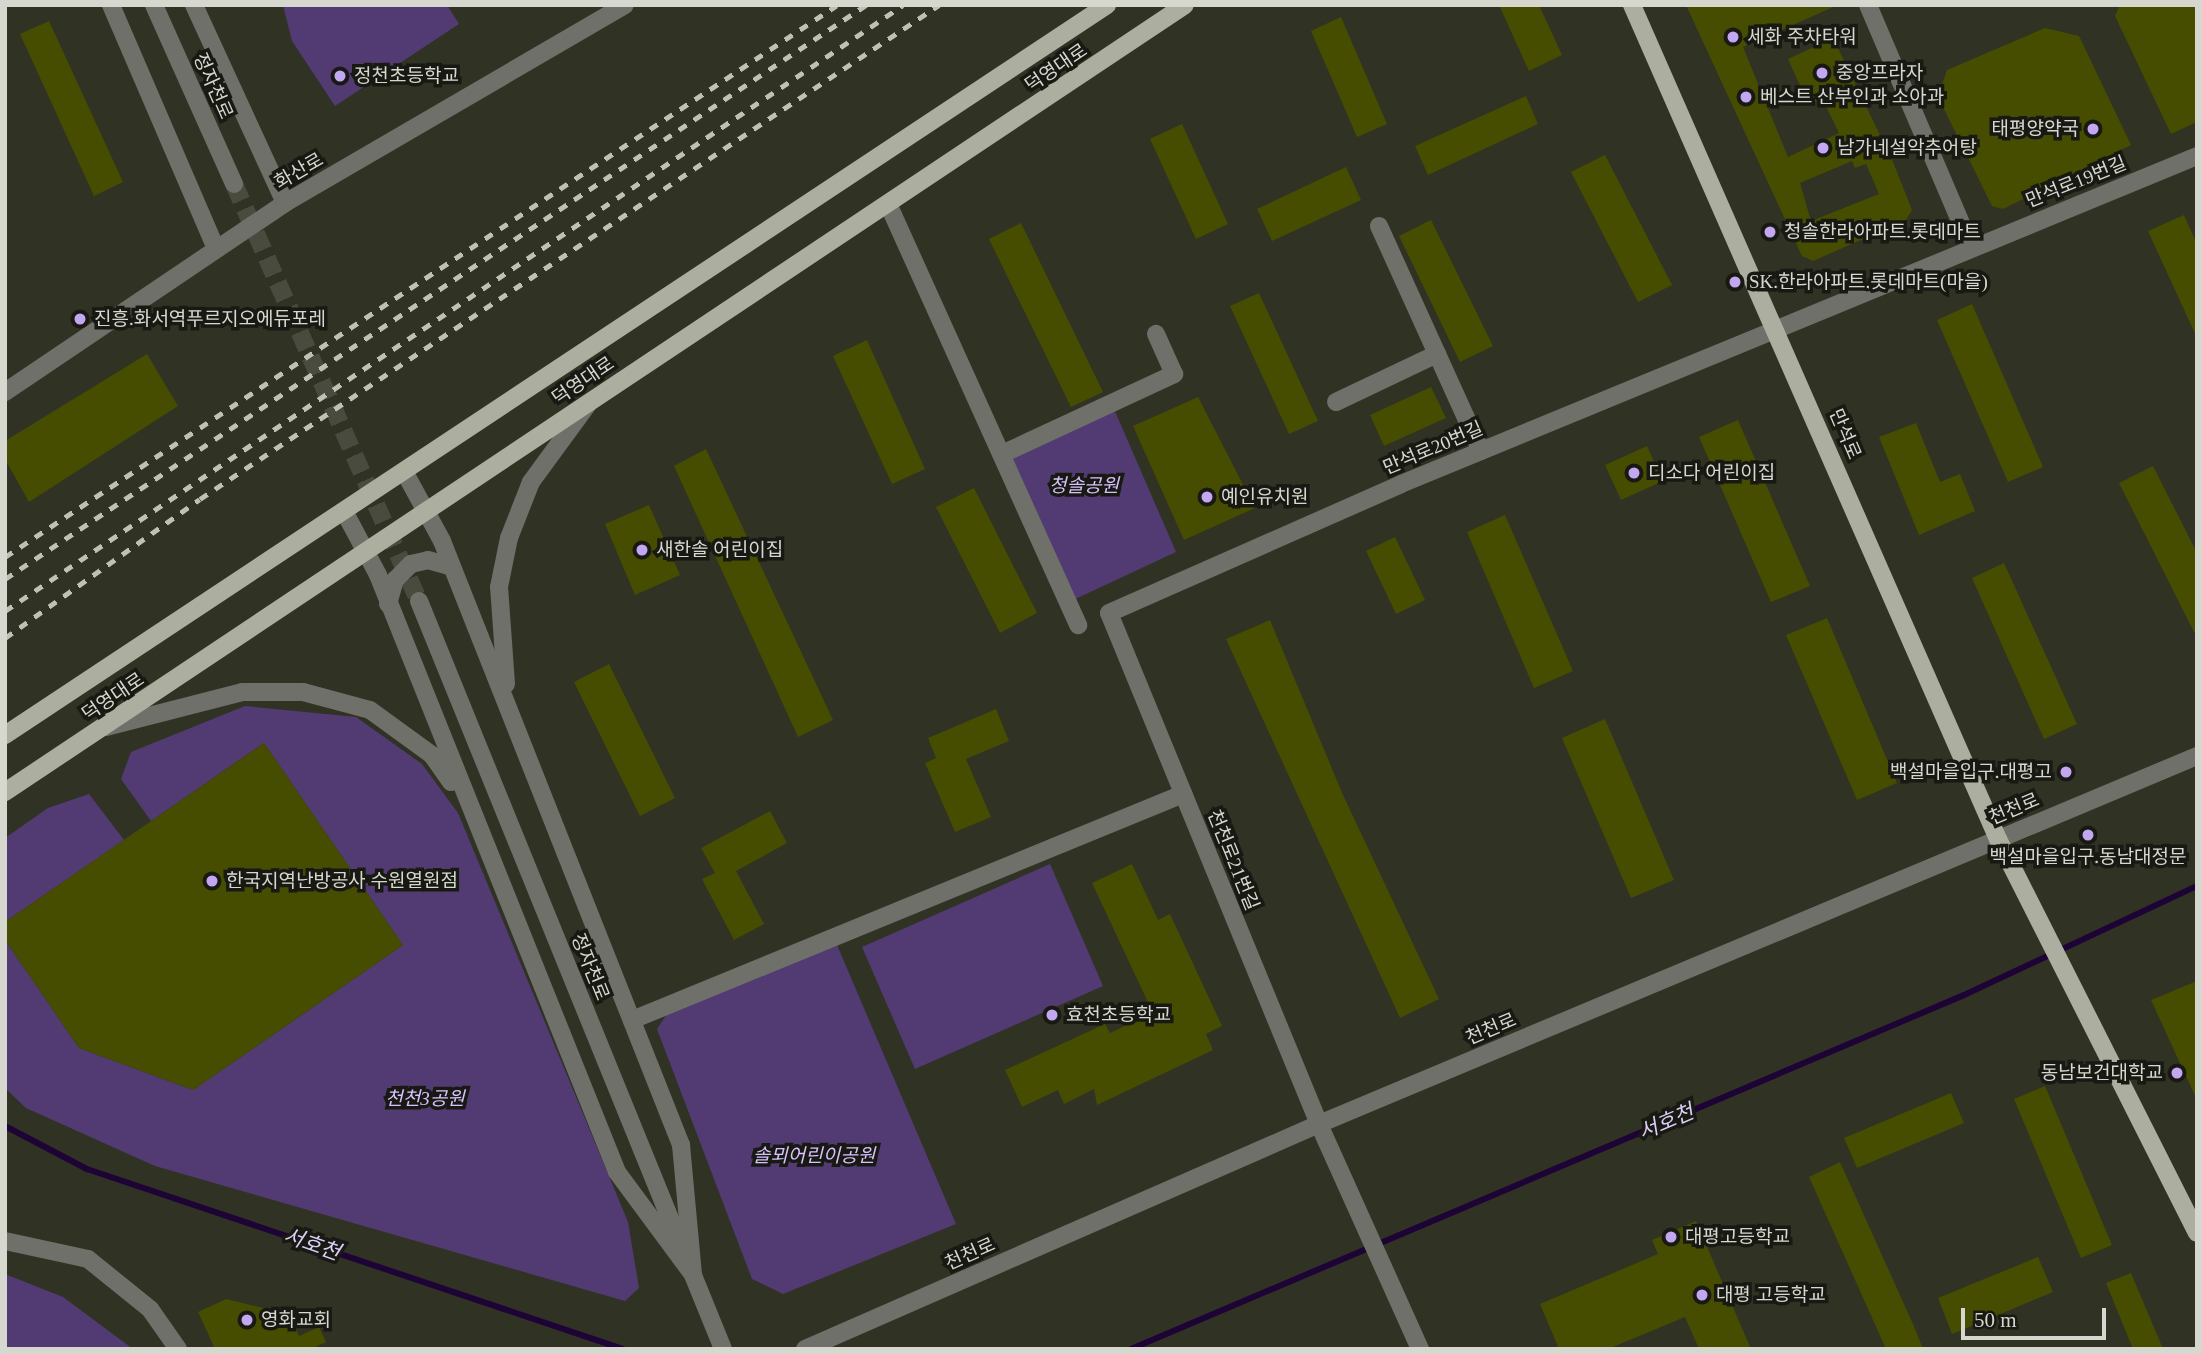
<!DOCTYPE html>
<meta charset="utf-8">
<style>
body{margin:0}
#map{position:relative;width:2202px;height:1354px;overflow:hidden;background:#303224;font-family:"Times New Roman","Noto Sans KR",serif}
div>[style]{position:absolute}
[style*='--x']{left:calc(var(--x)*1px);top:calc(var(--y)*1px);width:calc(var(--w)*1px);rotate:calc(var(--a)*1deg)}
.green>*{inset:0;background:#523b73}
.stream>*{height:6px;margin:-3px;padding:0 3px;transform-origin:3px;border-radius:3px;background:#1d0336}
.building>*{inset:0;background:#464d00}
.minor-tunnel>*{height:18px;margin-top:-9px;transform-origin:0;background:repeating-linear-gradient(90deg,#494b3e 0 18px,transparent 0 27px)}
.minor>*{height:18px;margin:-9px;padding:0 9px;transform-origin:9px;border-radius:9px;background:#6e7069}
.major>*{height:18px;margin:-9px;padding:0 9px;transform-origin:9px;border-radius:9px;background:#acaea0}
.rail>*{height:5px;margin-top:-2.5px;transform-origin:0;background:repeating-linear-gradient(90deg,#bfc1b7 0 9px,transparent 0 18px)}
.dots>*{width:19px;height:19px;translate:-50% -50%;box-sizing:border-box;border:4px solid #181913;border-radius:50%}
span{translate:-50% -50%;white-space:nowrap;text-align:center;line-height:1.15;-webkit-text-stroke:7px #181913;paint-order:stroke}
.poi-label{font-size:19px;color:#d6d8cf}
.left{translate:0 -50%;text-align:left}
.right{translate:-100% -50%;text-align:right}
.street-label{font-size:19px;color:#d6d8cf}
.park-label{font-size:19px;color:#d7c1fe;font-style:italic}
.water-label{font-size:21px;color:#ddcef7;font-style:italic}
.frame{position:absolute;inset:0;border:7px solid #d6d8cf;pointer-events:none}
.scale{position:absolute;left:1961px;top:1308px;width:145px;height:32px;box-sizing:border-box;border:4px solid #d6d8cf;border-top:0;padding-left:9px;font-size:21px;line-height:24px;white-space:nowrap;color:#d6d8cf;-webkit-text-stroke:5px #181913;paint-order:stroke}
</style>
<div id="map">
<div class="green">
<i style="clip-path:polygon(283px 5px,447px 5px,459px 24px,335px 106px,292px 41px)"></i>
<i style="clip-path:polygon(1114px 409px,1176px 552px,1071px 601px,1007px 455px)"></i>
<i style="clip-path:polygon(245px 706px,356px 717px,422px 764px,458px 813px,628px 1222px,639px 1288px,625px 1301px,155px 1166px,26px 1108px,5px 1088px,5px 940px,79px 1048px,193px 1090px,403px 945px,264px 743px,151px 821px,121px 779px,131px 752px)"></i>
<i style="clip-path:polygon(89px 794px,124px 840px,5px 922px,5px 838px,48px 808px)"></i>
<i style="clip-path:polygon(1050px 864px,1103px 986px,915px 1069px,862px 947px)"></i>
<i style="clip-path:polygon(837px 945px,956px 1224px,783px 1294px,752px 1279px,657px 1029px,669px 1011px)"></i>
<i style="clip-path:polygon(5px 1274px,63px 1297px,133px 1349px,5px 1349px)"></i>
</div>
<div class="stream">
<i style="--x:5;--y:1126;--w:93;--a:27.7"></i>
<i style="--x:87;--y:1169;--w:565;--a:18.56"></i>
<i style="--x:1131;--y:1349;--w:903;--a:-23.02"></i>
<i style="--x:1962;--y:996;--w:259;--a:-25.1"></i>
</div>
<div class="building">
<i style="clip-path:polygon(1499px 5px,1539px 5px,1562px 55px,1529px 71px)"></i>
<i style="clip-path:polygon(evenodd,1686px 5px,1838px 5px,1743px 47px,1788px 157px,1839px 133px,1824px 102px,1807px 101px,1788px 59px,1833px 38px,1893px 162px,1912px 210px,1906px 220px,1813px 261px,1802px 256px,1686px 5px,1852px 161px,1855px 168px,1866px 164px,1879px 194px,1811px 221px,1800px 183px,1852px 161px)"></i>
<i style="clip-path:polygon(2120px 5px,2197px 5px,2197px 122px,2171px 134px,2115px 16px)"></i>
<i style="clip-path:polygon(1341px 17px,1387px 124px,1357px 137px,1311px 31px)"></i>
<i style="clip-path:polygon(49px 21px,123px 182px,94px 196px,20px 34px)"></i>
<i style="clip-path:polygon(2045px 28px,2079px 36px,2131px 145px,2003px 209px,1992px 206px,1938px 97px,1947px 70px)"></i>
<i style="clip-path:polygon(1526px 96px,1538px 124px,1428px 175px,1415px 146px)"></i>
<i style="clip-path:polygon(1182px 124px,1228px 224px,1196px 239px,1150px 139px)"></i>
<i style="clip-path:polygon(1605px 155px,1672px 285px,1638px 302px,1571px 172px)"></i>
<i style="clip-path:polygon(1346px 167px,1361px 200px,1272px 241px,1257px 209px)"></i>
<i style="clip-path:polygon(2184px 215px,2197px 244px,2197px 338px,2148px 231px)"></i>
<i style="clip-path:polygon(1431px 220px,1493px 346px,1460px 362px,1399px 236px)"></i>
<i style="clip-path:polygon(1021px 223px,1103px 392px,1071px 407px,989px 239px)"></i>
<i style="clip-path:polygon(1259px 293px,1318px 421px,1289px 434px,1230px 306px)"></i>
<i style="clip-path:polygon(1972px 304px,2043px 467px,2008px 482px,1937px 320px)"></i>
<i style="clip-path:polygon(867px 340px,925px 469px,892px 484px,833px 356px)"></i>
<i style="clip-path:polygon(147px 354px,178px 406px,29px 502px,5px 459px,5px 441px)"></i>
<i style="clip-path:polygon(1431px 387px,1446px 418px,1384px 446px,1370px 415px)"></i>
<i style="clip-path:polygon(1198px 397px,1255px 508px,1184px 540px,1133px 426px)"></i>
<i style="clip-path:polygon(1738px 420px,1810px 586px,1771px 602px,1699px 437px)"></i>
<i style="clip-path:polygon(1916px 423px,1940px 482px,1960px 474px,1975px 511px,1919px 535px,1879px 437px)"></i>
<i style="clip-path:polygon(1647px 446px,1663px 481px,1621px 500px,1605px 465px)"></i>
<i style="clip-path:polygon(706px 449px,833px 720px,798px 737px,674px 466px)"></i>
<i style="clip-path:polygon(2153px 466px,2197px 553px,2197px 638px,2119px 483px)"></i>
<i style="clip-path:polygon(974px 488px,1037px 613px,1000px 633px,936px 507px)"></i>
<i style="clip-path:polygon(649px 505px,680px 575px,635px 595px,605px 524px)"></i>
<i style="clip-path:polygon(1505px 515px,1573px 671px,1534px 688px,1467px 532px)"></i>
<i style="clip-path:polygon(1395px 537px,1425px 600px,1396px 614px,1366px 551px)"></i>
<i style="clip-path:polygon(2004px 563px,2077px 724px,2044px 739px,1972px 578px)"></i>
<i style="clip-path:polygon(1827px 618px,1897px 783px,1857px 800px,1786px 635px)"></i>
<i style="clip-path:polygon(1270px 620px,1343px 795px,1439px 999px,1400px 1018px,1226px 639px)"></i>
<i style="clip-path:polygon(609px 664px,675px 798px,640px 816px,574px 682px)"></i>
<i style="clip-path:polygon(996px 709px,1009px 741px,966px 759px,991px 817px,955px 832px,925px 763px,936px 758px,928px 738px)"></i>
<i style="clip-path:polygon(1605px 719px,1674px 880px,1631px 898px,1562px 738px)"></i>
<i style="clip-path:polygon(264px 743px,403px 945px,193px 1090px,79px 1048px,5px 940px,5px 922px)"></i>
<i style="clip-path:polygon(770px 811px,787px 843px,736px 871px,764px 924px,734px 940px,702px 879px,715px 873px,701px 848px)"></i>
<i style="clip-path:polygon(1132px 864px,1158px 920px,1170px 914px,1222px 1026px,1206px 1034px,1213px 1050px,1097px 1105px,1094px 1089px,1064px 1104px,1058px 1090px,1022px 1107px,1005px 1070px,1105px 1024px,1110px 1033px,1153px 1013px,1092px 883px)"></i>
<i style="clip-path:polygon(2197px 981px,2197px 1100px,2151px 1000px)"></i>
<i style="clip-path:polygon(2045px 1086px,2112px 1245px,2081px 1258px,2014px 1099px)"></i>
<i style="clip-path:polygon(1951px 1093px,1964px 1123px,1857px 1168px,1844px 1138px)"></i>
<i style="clip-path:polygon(1840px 1162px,1913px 1324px,1923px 1349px,1886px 1349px,1809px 1177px)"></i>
<i style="clip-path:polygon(1696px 1221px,1751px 1349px,1699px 1349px,1685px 1317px,1608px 1349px,1559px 1349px,1540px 1304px,1658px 1254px,1652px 1240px)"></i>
<i style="clip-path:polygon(2038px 1257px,2053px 1292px,1952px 1334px,1938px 1298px)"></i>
<i style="clip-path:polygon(2131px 1273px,2163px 1349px,2133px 1349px,2106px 1283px)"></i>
<i style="clip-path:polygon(226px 1299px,289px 1314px,299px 1336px,319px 1327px,326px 1342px,311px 1349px,215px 1349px,198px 1312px)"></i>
</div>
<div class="minor-tunnel">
<i style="--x:234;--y:184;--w:456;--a:66.1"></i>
</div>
<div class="minor">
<i style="--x:111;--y:5;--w:263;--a:66.7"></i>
<i style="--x:154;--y:5;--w:196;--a:65.9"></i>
<i style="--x:194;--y:5;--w:218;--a:65.3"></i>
<i style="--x:1868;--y:5;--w:263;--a:66.9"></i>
<i style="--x:889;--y:206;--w:460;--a:65.7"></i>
<i style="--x:1379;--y:226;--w:247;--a:65.6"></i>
<i style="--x:5;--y:392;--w:338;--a:-34"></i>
<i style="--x:285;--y:203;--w:393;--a:-30.2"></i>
<i style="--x:1336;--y:402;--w:112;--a:-25.4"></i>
<i style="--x:1002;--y:454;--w:190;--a:-24.9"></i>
<i style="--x:1174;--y:374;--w:44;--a:-114.2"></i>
<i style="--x:405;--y:473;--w:77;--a:61.4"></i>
<i style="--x:442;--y:541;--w:650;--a:68.41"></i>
<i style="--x:681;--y:1145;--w:130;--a:84.7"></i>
<i style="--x:344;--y:511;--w:72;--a:62"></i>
<i style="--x:378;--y:575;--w:643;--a:68.18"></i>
<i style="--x:617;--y:1172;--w:124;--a:53.5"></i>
<i style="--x:419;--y:601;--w:807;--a:67.88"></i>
<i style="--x:388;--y:604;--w:25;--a:-74"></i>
<i style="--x:395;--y:580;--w:23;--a:-45"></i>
<i style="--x:411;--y:564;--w:17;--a:-13"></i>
<i style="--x:428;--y:560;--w:25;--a:16"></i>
<i style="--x:506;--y:684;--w:97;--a:-94.1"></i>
<i style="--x:499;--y:587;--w:50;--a:-78.5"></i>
<i style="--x:509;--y:538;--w:60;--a:-68.6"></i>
<i style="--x:531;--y:482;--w:97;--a:-53.8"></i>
<i style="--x:106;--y:727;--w:140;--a:-14.4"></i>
<i style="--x:242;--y:692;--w:61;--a:0"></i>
<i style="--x:303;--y:692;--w:69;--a:15"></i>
<i style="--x:370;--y:710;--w:77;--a:36"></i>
<i style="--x:432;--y:755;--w:33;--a:55"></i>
<i style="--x:632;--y:1020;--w:596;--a:-22.3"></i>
<i style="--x:5;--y:1241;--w:85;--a:12.2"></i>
<i style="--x:88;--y:1259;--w:80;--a:38.9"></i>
<i style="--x:150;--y:1309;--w:49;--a:55"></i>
<i style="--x:805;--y:1349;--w:561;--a:-23.64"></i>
<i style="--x:1319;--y:1124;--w:952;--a:-22.74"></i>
<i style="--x:1420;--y:1349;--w:247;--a:-114.2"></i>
<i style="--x:1319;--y:1124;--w:552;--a:-112.34"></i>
<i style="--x:1109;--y:613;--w:319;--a:-23.8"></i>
<i style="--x:1401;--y:484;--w:861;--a:-22.39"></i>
</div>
<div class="major">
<i style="--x:1632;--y:5;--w:911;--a:66.31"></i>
<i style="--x:1998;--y:839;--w:441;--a:63.2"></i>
<i style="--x:5;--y:735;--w:1322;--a:-33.52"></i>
<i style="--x:5;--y:792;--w:1418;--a:-33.7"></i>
</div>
<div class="rail">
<i style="--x:5;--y:557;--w:998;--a:-33.56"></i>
<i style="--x:5;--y:579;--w:1035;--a:-33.69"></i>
<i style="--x:5;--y:611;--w:1083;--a:-34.01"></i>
<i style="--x:5;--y:638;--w:239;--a:-35.5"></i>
<i style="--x:200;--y:499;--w:889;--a:-33.76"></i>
</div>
<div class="dots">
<i style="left:1733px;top:37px;background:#c4a7f1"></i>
<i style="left:1822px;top:73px;background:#c4a7f1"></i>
<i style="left:340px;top:76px;background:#c4a7f1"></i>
<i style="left:1746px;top:97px;background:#c4a7f1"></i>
<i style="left:2093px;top:129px;background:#c4a7f1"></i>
<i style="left:1823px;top:148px;background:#c4a7f1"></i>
<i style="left:1770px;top:232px;background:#c4a7f1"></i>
<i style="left:1735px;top:282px;background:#c4a7f1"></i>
<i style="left:80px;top:319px;background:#c4a7f1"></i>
<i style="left:1634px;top:473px;background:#c4a7f1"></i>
<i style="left:1207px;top:497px;background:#c4a7f1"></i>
<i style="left:642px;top:550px;background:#c4a7f1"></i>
<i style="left:2066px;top:772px;background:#c4a7f1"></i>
<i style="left:2088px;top:835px;background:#c4a7f1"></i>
<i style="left:212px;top:881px;background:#c4a7f1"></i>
<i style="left:1052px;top:1015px;background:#c4a7f1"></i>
<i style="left:2177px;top:1073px;background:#c4a7f1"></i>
<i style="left:1671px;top:1237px;background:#c4a7f1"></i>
<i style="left:1702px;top:1295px;background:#c4a7f1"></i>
<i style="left:247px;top:1320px;background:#c4a7f1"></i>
</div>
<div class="poi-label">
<span class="left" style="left:1747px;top:37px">세화 주차타워</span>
<span class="left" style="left:1836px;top:73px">중앙프라자</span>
<span class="left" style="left:354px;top:76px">정천초등학교</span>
<span class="left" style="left:1760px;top:97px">베스트 산부인과 소아과</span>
<span class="right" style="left:2079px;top:129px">태평양약국</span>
<span class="left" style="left:1837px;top:148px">남가네설악추어탕</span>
<span class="left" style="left:1784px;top:232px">청솔한라아파트.롯데마트</span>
<span class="left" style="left:1749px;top:282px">SK.한라아파트.롯데마트(마을)</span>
<span class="left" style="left:94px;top:319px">진흥.화서역푸르지오에듀포레</span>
<span class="left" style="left:1648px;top:473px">디소다 어린이집</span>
<span class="left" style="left:1221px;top:497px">예인유치원</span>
<span class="left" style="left:656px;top:550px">새한솔 어린이집</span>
<span class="right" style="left:2052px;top:772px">백설마을입구.대평고</span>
<span style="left:2088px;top:857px">백설마을입구.동남대정문</span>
<span class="left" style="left:226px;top:881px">한국지역난방공사 수원열원점</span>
<span class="left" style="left:1066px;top:1015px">효천초등학교</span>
<span class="right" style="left:2163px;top:1073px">동남보건대학교</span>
<span class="left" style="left:1685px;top:1237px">대평고등학교</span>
<span class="left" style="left:1716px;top:1295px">대평 고등학교</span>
<span class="left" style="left:261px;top:1320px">영화교회</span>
</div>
<div class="street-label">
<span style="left:1056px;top:68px;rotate:-34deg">덕영대로</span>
<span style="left:213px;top:86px;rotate:66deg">정자천로</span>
<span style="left:299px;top:171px;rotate:-30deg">화산로</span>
<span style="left:2076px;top:182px;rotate:-22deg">만석로19번길</span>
<span style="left:583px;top:381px;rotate:-34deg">덕영대로</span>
<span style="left:1845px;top:434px;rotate:67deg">만석로</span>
<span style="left:1433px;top:448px;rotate:-23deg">만석로20번길</span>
<span style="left:113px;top:697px;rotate:-34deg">덕영대로</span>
<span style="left:2014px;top:809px;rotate:-23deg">천천로</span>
<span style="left:1233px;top:860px;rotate:68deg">천천로21번길</span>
<span style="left:590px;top:967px;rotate:68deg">정자천로</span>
<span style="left:1491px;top:1029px;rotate:-23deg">천천로</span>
<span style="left:970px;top:1254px;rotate:-24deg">천천로</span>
</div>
<div class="park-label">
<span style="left:1084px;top:486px">청솔공원</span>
<span style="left:425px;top:1099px">천천3공원</span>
<span style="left:814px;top:1156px">솔뫼어린이공원</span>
</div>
<div class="water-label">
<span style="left:1666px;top:1122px;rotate:-23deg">서호천</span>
<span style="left:312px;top:1244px;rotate:19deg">서호천</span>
</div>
<div class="frame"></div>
<div class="scale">50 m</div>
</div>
